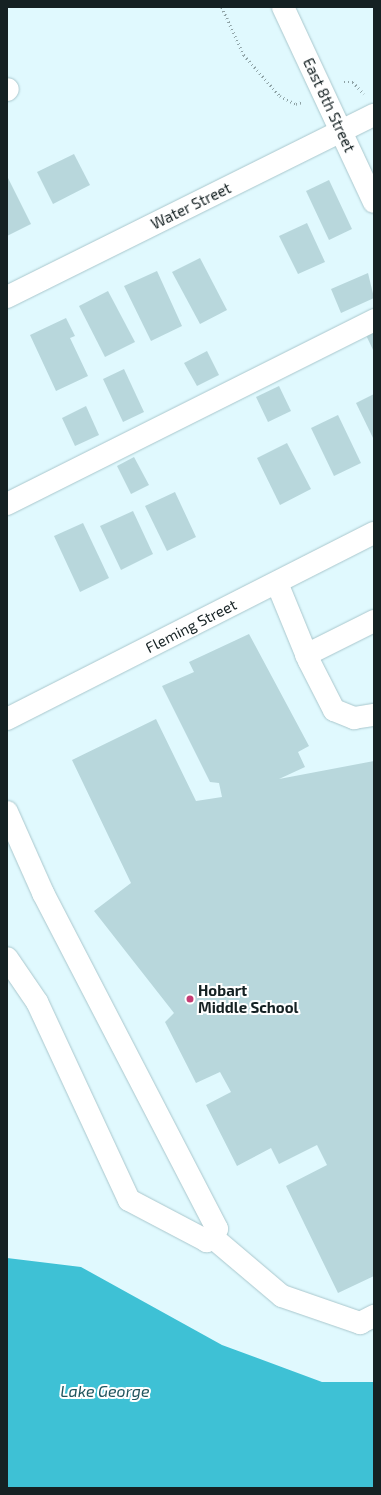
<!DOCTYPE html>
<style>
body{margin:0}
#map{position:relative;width:381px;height:1495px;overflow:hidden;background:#e0f9fe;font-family:"Exo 2",sans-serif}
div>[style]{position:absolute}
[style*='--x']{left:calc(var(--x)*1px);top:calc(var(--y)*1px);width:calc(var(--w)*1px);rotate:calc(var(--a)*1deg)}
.water>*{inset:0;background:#3ec1d5}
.building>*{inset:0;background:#b8d7dc}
.path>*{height:2.5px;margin-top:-1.25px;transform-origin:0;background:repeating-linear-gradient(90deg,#8fa3a6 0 1px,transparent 0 4px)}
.roads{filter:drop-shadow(0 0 1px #a9c7cd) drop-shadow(0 0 1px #a9c7cd)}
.minor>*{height:22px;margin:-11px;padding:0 11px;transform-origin:11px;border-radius:11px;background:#fff}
.dots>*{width:11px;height:11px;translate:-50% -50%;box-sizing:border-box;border:2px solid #fff;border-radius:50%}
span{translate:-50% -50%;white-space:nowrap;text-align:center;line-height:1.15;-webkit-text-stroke:4px #fff;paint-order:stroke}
.street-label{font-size:15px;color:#152123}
.poi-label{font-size:15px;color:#152123;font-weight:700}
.left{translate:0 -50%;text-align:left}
.water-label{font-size:16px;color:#20555e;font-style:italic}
.frame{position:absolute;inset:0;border:8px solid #152123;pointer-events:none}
</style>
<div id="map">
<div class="water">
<i style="clip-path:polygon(7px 1258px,81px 1267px,222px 1345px,322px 1382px,374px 1382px,374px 1488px,7px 1488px)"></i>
</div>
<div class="building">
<i style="clip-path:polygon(74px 154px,90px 185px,53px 204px,37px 172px)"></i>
<i style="clip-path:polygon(7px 176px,31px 224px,7px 236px)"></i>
<i style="clip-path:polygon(329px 180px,352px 229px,329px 240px,306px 191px)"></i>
<i style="clip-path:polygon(307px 223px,325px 262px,298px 274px,279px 236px)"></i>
<i style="clip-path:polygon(200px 258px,227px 310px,200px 324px,172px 272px)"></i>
<i style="clip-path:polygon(157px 271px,182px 326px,151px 341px,124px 286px)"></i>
<i style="clip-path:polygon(368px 273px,374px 298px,341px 313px,331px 289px)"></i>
<i style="clip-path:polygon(108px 291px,135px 342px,105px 357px,79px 306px)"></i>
<i style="clip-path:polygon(66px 318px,75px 336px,70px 338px,88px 376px,56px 391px,30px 335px)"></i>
<i style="clip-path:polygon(374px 326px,374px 352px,364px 331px)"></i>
<i style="clip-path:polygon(207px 351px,219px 375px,197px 386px,184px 363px)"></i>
<i style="clip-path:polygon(124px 369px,144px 412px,123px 422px,103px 379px)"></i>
<i style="clip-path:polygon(279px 386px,291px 411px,268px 422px,256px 397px)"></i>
<i style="clip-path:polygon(374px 394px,374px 440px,356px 403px)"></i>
<i style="clip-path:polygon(86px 406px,99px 435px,75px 446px,62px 418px)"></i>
<i style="clip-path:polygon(338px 415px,361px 463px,334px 476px,311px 428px)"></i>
<i style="clip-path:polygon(287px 443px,311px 489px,280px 505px,257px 458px)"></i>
<i style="clip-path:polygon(134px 457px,149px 485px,131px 494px,117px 466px)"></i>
<i style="clip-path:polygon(175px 492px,196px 537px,167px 551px,145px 506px)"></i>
<i style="clip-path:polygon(133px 511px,153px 554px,121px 570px,100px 526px)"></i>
<i style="clip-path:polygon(83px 523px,109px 578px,80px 592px,54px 536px)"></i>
<i style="clip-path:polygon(249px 634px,309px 746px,298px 752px,305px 767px,279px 779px,374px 761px,374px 1276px,338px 1293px,286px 1186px,327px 1165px,317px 1145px,279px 1164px,271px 1148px,237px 1166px,206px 1105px,231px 1092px,220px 1072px,196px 1083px,165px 1022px,174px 1013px,94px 911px,131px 883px,72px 760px,156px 719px,196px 801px,222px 797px,219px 783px,210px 782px,162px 686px,194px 672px,189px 662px)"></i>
</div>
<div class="path">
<i style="--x:222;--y:7;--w:53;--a:65.4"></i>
<i style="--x:244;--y:55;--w:55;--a:48.7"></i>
<i style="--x:280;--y:96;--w:18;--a:27"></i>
<i style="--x:296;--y:104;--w:6;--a:-18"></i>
<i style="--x:344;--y:82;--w:9;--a:0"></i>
<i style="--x:353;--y:82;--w:16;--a:47"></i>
</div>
<div class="roads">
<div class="minor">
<i style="--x:283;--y:7;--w:215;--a:65"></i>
<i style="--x:7;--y:90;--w:1;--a:-45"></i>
<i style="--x:7;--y:297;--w:410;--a:-26.4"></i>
<i style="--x:7;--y:504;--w:411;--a:-26.6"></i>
<i style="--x:277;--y:583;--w:84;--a:67.7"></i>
<i style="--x:309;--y:661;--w:55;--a:63"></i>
<i style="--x:334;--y:710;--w:22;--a:22"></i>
<i style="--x:354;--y:718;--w:20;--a:-9"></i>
<i style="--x:306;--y:655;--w:76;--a:-26.6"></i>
<i style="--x:7;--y:719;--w:411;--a:-26.9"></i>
<i style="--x:7;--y:812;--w:89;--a:66"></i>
<i style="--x:43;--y:893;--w:378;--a:62.6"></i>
<i style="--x:217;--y:1229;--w:16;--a:130"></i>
<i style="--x:207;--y:1241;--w:88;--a:-152.3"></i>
<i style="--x:129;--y:1200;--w:218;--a:-114.9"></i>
<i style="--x:37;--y:1002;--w:53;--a:-124.3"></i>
<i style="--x:211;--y:1236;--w:93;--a:40.2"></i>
<i style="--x:282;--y:1296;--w:83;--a:19.1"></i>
<i style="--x:360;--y:1323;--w:16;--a:-27"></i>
</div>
</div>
<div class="dots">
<i style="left:190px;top:999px;background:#c63c75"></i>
</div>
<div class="street-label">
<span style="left:329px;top:105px;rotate:65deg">East 8th Street</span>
<span style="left:191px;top:206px;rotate:-26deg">Water Street</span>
<span style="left:191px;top:626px;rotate:-27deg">Fleming Street</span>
</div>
<div class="poi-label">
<span class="left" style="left:198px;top:999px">Hobart<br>Middle School</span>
</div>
<div class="water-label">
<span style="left:105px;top:1391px">Lake George</span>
</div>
<div class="frame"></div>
</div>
